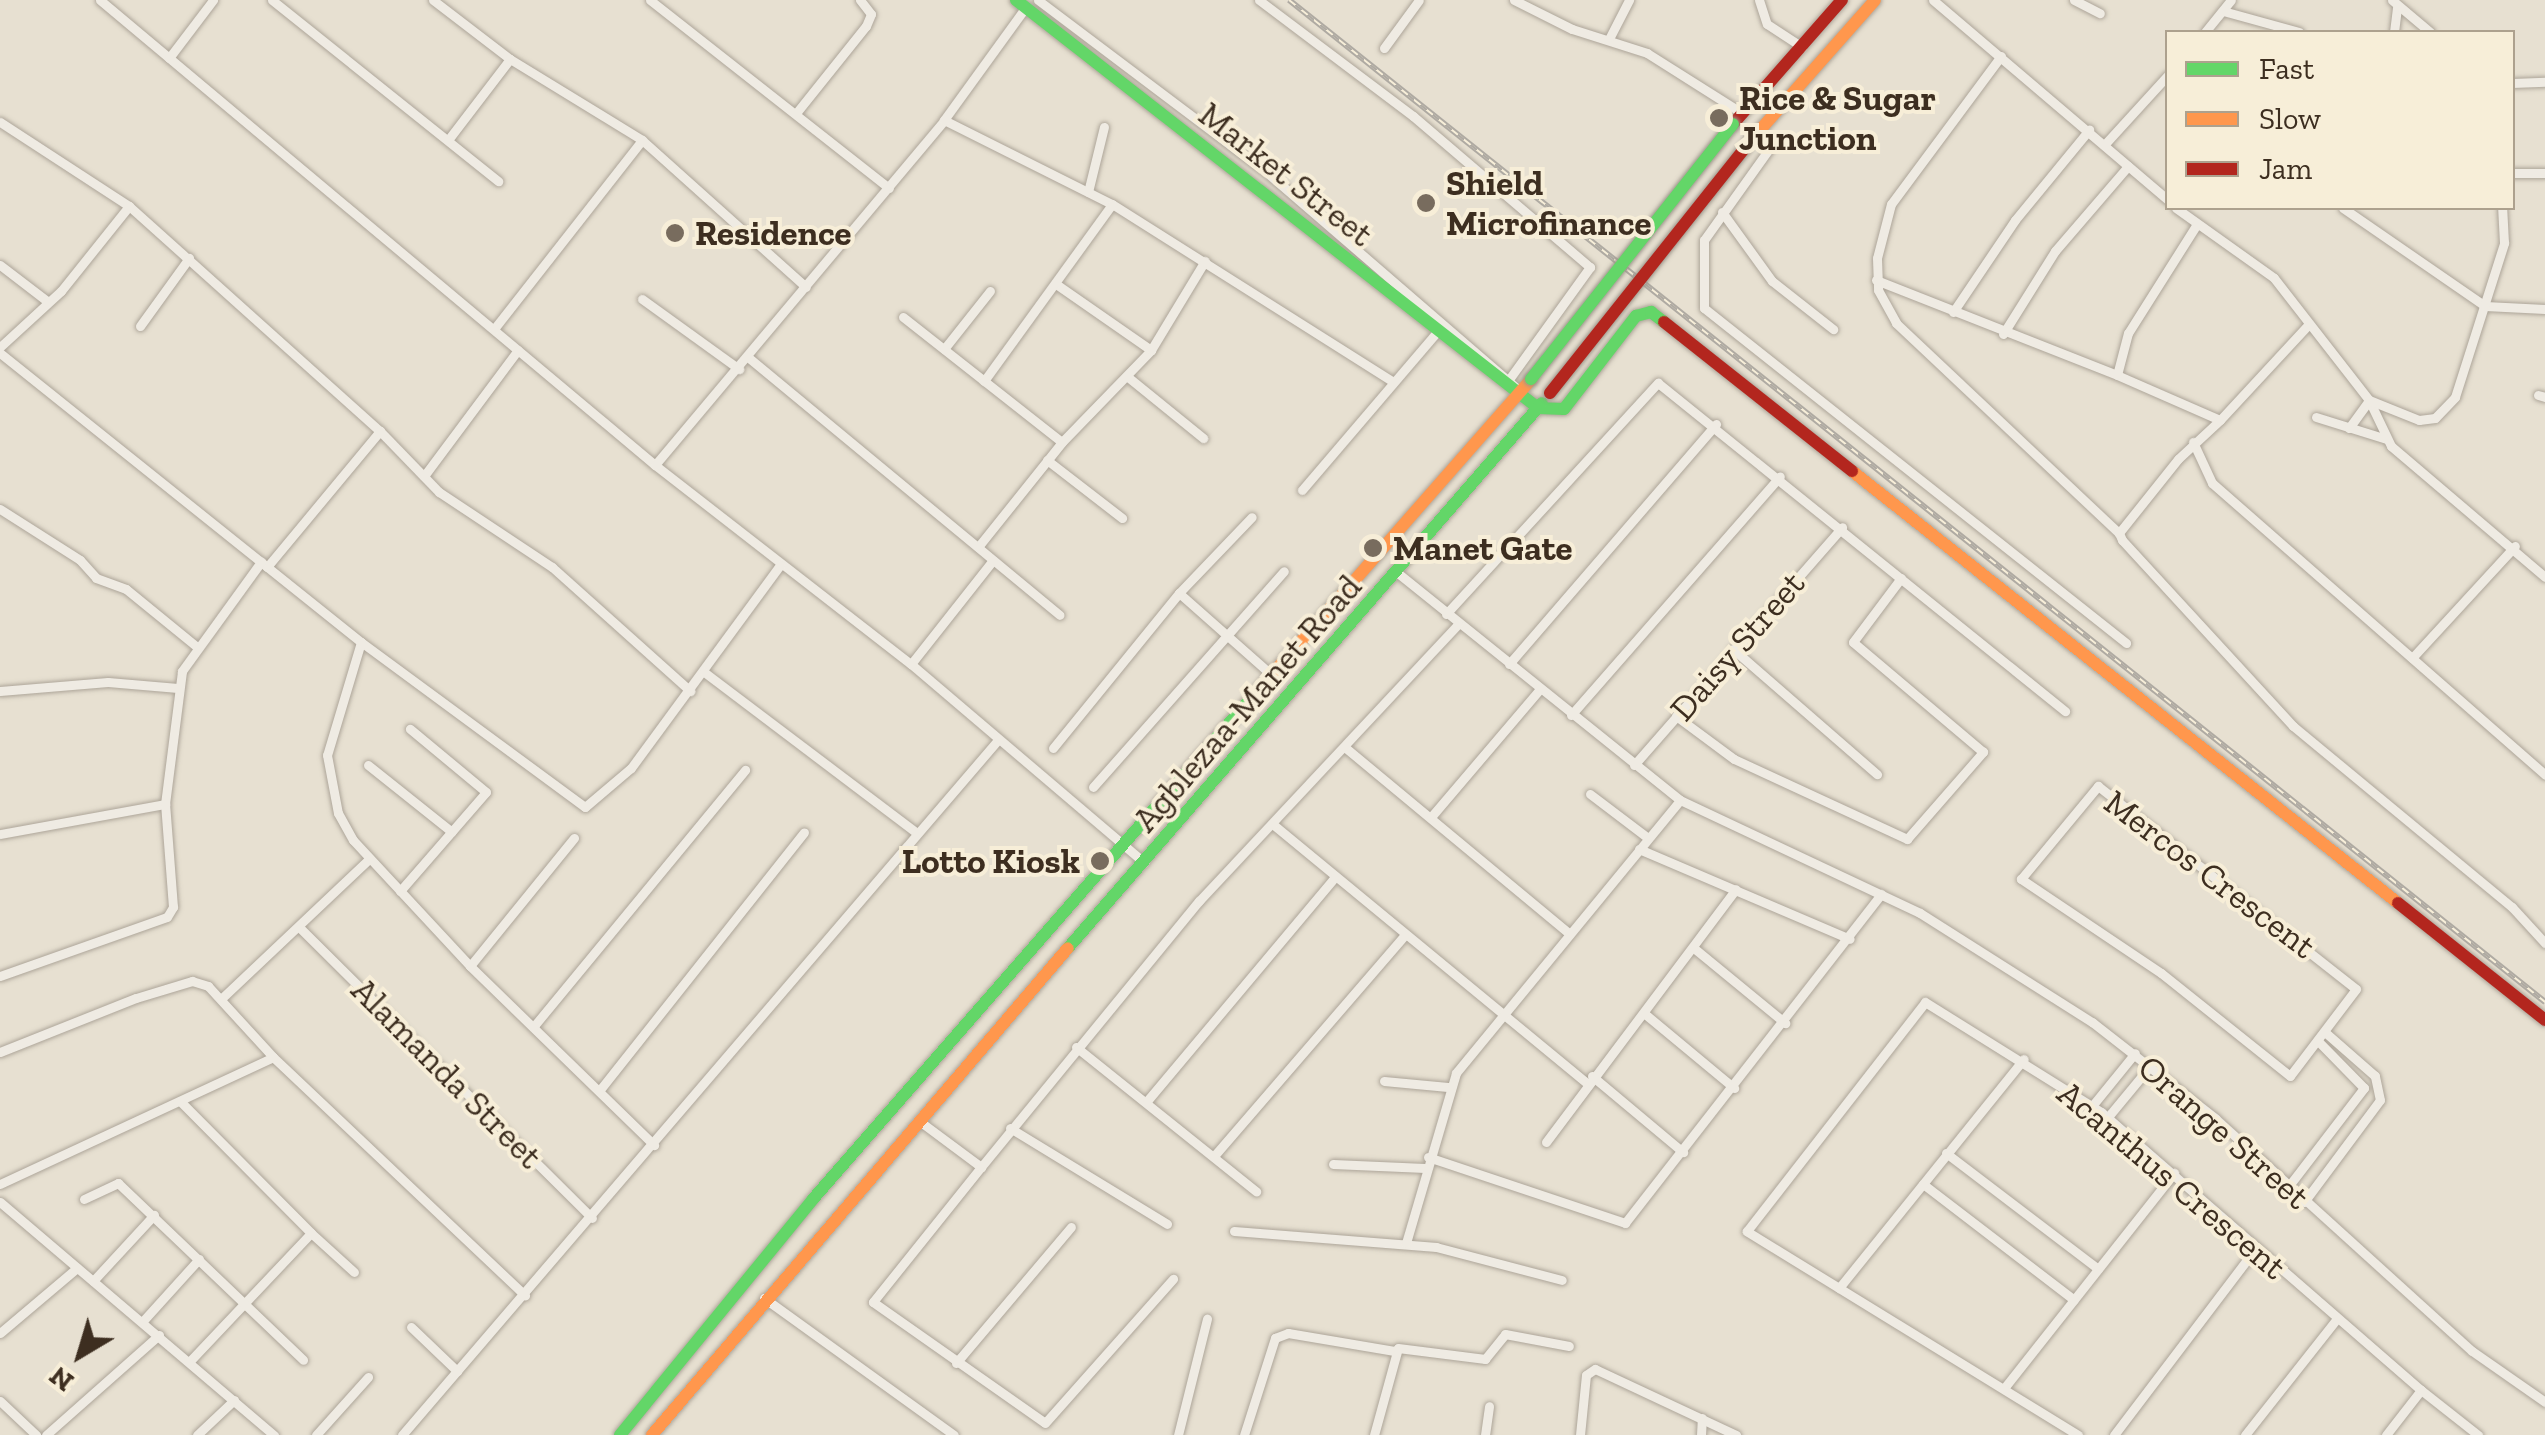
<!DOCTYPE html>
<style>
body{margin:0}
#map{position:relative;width:2545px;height:1435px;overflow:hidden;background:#e7e0d1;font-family:"Zilla Slab",serif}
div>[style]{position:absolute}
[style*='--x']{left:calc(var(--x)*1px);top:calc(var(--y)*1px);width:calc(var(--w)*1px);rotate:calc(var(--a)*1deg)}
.roads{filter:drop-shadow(0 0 2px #ada599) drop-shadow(0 0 2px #ada599)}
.street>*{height:9px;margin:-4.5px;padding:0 4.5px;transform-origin:4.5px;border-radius:4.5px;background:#efebe3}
.fast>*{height:12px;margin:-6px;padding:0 6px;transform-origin:6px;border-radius:6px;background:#63d668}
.slow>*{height:12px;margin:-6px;padding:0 6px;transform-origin:6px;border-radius:6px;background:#ff974d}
.jam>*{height:12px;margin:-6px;padding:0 6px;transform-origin:6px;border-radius:6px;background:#b3261e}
.rail>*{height:6px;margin-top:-3px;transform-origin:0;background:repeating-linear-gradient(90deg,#f7eed8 0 8px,#afaaa2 0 16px);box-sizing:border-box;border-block:2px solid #afaaa2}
.bridges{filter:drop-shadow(0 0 2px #9c958a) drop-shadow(0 0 2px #9c958a)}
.fast-bridge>*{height:12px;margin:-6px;padding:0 6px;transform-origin:6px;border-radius:6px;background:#63d668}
.jam-bridge>*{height:12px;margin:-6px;padding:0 6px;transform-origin:6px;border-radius:6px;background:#b3261e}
.dots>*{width:28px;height:28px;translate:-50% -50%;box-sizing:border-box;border:5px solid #f7eed8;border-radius:50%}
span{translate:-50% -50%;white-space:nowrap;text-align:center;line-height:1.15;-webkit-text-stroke:8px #f7eed8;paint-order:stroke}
.poi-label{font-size:35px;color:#3d2e20;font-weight:700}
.left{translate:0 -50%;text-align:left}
.right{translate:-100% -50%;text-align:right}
.street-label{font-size:35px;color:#3d2e20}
.legend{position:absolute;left:2165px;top:30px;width:350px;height:180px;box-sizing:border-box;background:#f7eed8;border:2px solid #ada18e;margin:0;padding:12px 18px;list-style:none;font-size:30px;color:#3d2e20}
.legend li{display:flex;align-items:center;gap:20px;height:50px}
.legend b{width:50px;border:2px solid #ada18e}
.north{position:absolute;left:30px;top:1305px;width:100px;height:100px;-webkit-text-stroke:8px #f7eed8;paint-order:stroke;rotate:218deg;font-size:28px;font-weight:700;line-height:40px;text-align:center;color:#3d2e20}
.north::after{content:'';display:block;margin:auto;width:35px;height:45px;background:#3d2e20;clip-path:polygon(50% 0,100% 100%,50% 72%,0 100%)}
</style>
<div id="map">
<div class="roads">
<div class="street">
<i style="--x:100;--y:0;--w:724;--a:39.96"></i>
<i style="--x:655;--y:465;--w:324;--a:37.9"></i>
<i style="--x:911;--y:664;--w:306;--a:40.4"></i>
<i style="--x:272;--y:0;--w:290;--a:38.7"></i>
<i style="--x:433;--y:0;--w:97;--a:37.5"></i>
<i style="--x:510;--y:59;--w:155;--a:31.5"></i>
<i style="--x:642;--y:140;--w:220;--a:41.9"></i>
<i style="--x:650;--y:0;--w:304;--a:38.2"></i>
<i style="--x:1038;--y:0;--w:283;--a:37"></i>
<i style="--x:1264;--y:170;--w:332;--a:40.8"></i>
<i style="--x:1259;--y:0;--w:193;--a:37"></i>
<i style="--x:1413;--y:116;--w:233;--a:40.5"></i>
<i style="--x:1590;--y:267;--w:137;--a:125.8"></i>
<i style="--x:1514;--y:0;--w:65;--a:26.6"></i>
<i style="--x:1572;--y:29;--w:79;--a:17.7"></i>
<i style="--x:1647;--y:53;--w:112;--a:32.3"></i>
<i style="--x:1759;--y:0;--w:25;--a:72"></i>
<i style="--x:1767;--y:24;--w:42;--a:33.3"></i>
<i style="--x:1933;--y:0;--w:309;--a:40.4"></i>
<i style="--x:2074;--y:0;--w:29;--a:27"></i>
<i style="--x:2392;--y:0;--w:50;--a:40.1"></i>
<i style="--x:2223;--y:11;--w:79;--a:15.4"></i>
<i style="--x:2205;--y:32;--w:41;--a:-50.9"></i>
<i style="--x:2394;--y:32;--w:25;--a:-83"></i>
<i style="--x:1610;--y:37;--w:42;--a:-62.8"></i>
<i style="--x:1384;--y:48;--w:59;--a:-53.9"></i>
<i style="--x:2001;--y:56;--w:184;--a:126.6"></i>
<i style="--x:1891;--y:204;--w:56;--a:104.5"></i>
<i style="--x:1877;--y:258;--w:32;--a:88"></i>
<i style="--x:1878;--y:290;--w:38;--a:61"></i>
<i style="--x:1896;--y:323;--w:306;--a:43.3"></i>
<i style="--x:169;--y:58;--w:73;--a:-52.8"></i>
<i style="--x:2512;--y:83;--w:33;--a:-2"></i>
<i style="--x:797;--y:112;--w:110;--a:-51.3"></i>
<i style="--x:866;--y:26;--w:13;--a:-67"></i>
<i style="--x:871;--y:14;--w:18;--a:-128"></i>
<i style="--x:944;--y:120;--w:188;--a:26.6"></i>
<i style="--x:1112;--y:204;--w:333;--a:32.3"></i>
<i style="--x:0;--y:122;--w:154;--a:33.1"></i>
<i style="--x:129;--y:206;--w:337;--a:41.9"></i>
<i style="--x:380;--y:431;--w:85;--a:46"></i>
<i style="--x:439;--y:492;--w:136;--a:33.6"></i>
<i style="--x:552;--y:567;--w:186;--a:41.9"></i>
<i style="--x:1760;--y:130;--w:21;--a:65"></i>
<i style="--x:1769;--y:149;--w:112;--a:125.5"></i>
<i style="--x:1704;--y:240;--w:68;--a:90"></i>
<i style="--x:1704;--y:308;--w:539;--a:38.44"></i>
<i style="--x:448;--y:140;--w:102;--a:-52.6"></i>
<i style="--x:2105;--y:144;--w:93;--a:-47.6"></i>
<i style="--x:2512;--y:173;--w:33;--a:0"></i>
<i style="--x:1088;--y:192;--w:67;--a:-76.2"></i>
<i style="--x:2176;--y:208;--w:120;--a:35.5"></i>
<i style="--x:2274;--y:278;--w:155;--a:52.1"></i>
<i style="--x:2369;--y:400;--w:51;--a:64.4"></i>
<i style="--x:2391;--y:446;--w:202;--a:40.4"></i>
<i style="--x:2343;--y:208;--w:173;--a:34.6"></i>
<i style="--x:2485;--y:306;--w:60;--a:2.9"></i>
<i style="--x:1722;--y:212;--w:85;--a:54.1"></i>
<i style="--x:1772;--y:281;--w:78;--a:38.2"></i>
<i style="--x:2197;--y:224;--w:129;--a:122.3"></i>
<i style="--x:2128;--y:333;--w:43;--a:104.7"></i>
<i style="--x:2117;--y:375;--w:112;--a:23.6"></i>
<i style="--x:2220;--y:420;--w:57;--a:137.1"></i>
<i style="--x:2178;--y:459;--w:95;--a:128.6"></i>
<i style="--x:2119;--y:533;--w:8;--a:67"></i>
<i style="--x:2122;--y:540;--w:253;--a:47.4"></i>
<i style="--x:2293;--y:726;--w:284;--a:39.6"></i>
<i style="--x:2512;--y:907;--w:49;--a:47.5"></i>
<i style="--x:0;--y:265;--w:59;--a:37.5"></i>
<i style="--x:1876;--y:280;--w:259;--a:21.5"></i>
<i style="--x:1056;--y:284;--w:116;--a:34.8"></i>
<i style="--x:642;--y:299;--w:120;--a:35.8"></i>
<i style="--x:1953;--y:312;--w:111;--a:-56"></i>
<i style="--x:2015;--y:220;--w:117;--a:-50.6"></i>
<i style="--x:903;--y:317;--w:202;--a:38.2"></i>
<i style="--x:140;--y:326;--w:84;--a:-54.2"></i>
<i style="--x:494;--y:329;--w:240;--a:-51.9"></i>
<i style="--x:2003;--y:334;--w:98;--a:-57.9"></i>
<i style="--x:2055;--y:251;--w:112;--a:-49.3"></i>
<i style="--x:0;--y:347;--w:83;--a:-42.6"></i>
<i style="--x:61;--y:291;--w:109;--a:-51.3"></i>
<i style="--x:944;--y:349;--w:74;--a:-51.6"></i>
<i style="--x:0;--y:353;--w:462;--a:38.7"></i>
<i style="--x:361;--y:642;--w:278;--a:36.4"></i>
<i style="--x:585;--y:807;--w:60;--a:-40.3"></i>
<i style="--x:631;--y:768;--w:252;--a:-53.7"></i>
<i style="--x:749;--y:358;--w:403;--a:39.6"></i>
<i style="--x:1128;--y:377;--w:97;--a:39.1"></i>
<i style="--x:984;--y:381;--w:218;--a:-54.1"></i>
<i style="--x:2538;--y:395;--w:7;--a:16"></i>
<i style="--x:2316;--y:417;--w:73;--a:17.4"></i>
<i style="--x:2220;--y:420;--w:128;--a:-47.2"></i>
<i style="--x:2349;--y:428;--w:34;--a:-54"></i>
<i style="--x:2369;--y:400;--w:54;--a:21.8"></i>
<i style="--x:2419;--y:420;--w:16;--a:-7"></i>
<i style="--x:2435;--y:418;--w:29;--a:-46"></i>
<i style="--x:2455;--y:397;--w:162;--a:-72.3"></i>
<i style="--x:2504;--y:243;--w:35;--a:-93"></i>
<i style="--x:2193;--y:442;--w:45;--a:65.1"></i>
<i style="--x:2212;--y:483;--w:443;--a:41.2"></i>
<i style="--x:1047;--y:460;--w:95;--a:37.7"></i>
<i style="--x:655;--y:465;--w:450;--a:-50"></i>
<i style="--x:944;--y:120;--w:138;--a:-54.1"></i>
<i style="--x:424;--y:476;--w:157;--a:-53.3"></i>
<i style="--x:1302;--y:490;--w:208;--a:-49.5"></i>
<i style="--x:0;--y:509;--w:95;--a:32.5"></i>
<i style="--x:80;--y:560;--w:24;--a:48"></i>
<i style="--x:96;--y:578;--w:32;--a:20"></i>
<i style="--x:126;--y:589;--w:90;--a:39.2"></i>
<i style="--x:978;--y:547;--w:134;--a:-51.3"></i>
<i style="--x:1062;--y:442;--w:128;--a:-45.9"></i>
<i style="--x:1151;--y:350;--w:104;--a:-58.8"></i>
<i style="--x:267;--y:567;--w:177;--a:-50.3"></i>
<i style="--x:1399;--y:574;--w:361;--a:38.8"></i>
<i style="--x:1680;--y:800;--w:265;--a:25.2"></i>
<i style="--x:1920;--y:913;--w:204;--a:32.4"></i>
<i style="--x:2092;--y:1022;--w:157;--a:38"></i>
<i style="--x:2216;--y:1119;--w:345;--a:42.2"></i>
<i style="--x:2472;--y:1351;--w:89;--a:34.9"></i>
<i style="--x:1179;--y:593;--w:127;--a:41.5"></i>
<i style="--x:1446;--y:614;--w:314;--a:-47.5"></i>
<i style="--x:1658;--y:383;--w:523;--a:38.87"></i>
<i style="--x:361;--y:642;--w:118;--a:106.7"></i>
<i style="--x:327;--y:755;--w:59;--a:79.3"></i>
<i style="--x:338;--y:813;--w:31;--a:61"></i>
<i style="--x:353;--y:840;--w:172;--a:47.1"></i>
<i style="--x:470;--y:966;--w:257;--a:44.2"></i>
<i style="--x:1733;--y:649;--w:191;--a:41"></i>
<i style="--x:2412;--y:658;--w:152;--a:-47.4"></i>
<i style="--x:911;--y:664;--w:132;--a:-51.7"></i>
<i style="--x:1509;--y:664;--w:317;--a:-49.2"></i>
<i style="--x:704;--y:672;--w:263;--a:37.1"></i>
<i style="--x:0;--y:691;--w:108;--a:-4.8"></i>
<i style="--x:108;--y:682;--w:70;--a:4.9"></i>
<i style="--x:1571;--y:715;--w:317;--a:-48.8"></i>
<i style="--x:1676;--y:716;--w:72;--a:36.6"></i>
<i style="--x:1734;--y:759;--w:191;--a:24.8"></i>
<i style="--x:1907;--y:839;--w:116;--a:-48.9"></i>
<i style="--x:1983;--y:752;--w:170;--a:-139.8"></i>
<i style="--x:1853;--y:642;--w:80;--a:-53.1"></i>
<i style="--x:1053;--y:748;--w:200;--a:-50.9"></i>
<i style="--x:1179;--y:593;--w:105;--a:-46.2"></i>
<i style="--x:1347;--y:749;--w:288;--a:39.7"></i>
<i style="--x:368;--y:765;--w:107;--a:38.6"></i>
<i style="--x:1634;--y:765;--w:316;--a:-48.8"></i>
<i style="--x:2098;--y:786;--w:328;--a:38.2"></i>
<i style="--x:2356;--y:989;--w:109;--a:127.2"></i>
<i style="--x:2290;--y:1076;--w:165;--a:-141.4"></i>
<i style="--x:2161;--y:973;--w:169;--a:-146.1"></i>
<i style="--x:2021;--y:879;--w:121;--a:-50.4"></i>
<i style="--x:1093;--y:787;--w:288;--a:-48.5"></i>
<i style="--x:1590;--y:794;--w:73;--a:37.2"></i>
<i style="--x:1431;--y:817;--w:168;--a:-49.6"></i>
<i style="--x:1275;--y:826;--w:404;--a:39.5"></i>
<i style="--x:0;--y:834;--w:168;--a:-10.3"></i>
<i style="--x:1639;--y:849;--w:229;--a:23.1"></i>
<i style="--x:400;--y:891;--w:131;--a:-49"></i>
<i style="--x:486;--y:792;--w:99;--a:-140.3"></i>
<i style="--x:301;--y:929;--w:410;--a:44.8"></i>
<i style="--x:1695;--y:949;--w:117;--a:39.4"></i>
<i style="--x:470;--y:966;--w:165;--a:-50.9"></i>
<i style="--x:0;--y:976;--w:177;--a:-19.5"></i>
<i style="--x:167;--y:917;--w:12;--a:-59"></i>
<i style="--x:173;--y:907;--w:103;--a:-94.4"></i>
<i style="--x:165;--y:804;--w:134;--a:-82.7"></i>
<i style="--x:182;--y:671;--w:135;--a:-54.1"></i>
<i style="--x:222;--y:998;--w:202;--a:-43.4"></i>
<i style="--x:1645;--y:1014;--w:116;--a:39.7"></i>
<i style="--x:534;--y:1026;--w:332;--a:-50.5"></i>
<i style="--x:1076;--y:1047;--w:231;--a:38.7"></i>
<i style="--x:0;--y:1052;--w:146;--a:-21.7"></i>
<i style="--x:136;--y:998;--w:59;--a:-16.9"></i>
<i style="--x:192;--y:981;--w:17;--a:17"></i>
<i style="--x:208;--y:986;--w:96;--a:47.5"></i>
<i style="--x:273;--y:1057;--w:347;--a:43.4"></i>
<i style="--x:1592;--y:1076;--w:119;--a:39.9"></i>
<i style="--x:1384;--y:1081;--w:64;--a:5.4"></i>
<i style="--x:599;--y:1091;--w:330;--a:-51.6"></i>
<i style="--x:180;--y:1101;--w:186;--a:45.2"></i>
<i style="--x:311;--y:1233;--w:176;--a:133.4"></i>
<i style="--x:1147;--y:1101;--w:291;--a:-50"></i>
<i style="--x:2092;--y:1106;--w:68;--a:-50.9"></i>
<i style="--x:2108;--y:1117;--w:67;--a:-50.4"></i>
<i style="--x:918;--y:1120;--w:79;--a:36.7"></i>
<i style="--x:981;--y:1167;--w:173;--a:128.7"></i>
<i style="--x:873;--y:1302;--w:210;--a:35.1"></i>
<i style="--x:1045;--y:1423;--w:193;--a:-48.4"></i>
<i style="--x:1010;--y:1128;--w:184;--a:31.4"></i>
<i style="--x:1546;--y:1142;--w:316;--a:-53.1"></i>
<i style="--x:1946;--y:1153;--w:191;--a:37.3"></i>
<i style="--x:1214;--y:1156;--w:291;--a:-49.2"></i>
<i style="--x:1428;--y:1157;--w:208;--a:18.5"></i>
<i style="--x:1625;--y:1223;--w:417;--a:-52.1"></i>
<i style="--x:1333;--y:1164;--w:92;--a:2.5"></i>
<i style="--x:981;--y:1167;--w:344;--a:-50.7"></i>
<i style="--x:1199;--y:901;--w:379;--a:-46.9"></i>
<i style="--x:0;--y:1184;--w:301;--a:-24.9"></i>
<i style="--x:1923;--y:1184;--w:190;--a:37.5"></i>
<i style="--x:2288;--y:1187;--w:125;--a:-52.5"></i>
<i style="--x:2364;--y:1088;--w:66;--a:-134.4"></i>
<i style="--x:84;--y:1199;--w:38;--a:-25"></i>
<i style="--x:118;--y:1183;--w:256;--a:43.7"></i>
<i style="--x:0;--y:1202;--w:360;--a:40.4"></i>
<i style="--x:2304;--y:1202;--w:127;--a:-53.3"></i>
<i style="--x:2380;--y:1100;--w:25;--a:-102"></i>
<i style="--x:2375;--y:1076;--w:67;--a:-138.7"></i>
<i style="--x:1234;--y:1231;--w:203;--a:4.5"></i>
<i style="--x:1436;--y:1247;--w:130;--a:14.7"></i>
<i style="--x:311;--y:1233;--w:58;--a:42.2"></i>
<i style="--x:1406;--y:1243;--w:177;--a:-73.6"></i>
<i style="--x:1456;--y:1073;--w:353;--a:-50.6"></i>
<i style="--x:93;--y:1281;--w:90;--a:-47.3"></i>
<i style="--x:1839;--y:1288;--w:294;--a:-51.1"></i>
<i style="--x:764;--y:1298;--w:234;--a:35.8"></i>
<i style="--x:142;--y:1322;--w:85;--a:-47.9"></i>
<i style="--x:411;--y:1327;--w:64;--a:43.7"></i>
<i style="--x:0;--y:1333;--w:101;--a:-40.2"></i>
<i style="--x:956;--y:1363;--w:178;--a:-49.8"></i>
<i style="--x:2005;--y:1387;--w:273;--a:-51.7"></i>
<i style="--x:0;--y:1401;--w:50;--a:43.4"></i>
<i style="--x:46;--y:1435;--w:151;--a:-41.5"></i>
<i style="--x:197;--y:1435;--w:51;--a:-43.4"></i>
<i style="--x:316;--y:1435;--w:78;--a:-48.1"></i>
<i style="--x:402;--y:1435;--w:916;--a:-49.39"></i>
<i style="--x:1178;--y:1435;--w:120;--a:-76"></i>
<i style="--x:1244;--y:1435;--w:102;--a:-72.3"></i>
<i style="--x:1275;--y:1338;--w:14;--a:-21"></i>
<i style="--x:1288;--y:1333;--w:108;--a:9.6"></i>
<i style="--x:1374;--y:1435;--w:90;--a:-74.6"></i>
<i style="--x:1398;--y:1348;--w:88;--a:7.2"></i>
<i style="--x:1485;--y:1359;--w:32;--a:-51"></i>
<i style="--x:1505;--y:1334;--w:65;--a:10.6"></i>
<i style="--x:1485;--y:1435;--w:29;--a:-82"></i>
<i style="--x:1580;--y:1435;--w:60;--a:-84.3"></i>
<i style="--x:1586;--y:1375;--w:11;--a:-34"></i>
<i style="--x:1595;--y:1369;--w:156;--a:25.1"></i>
<i style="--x:1701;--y:1435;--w:17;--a:-87"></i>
<i style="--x:2078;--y:1435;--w:389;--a:-148.4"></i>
<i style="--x:1747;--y:1231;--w:290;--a:-52.1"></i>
<i style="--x:1925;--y:1002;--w:208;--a:32"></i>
<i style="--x:2101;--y:1112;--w:424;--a:41"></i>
<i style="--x:2114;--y:1435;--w:235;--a:-52.8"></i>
<i style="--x:2245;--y:1435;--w:145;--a:-51.7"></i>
<i style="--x:2386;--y:1435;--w:57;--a:-52.1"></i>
<i style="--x:2421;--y:1390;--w:73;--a:38.3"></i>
</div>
<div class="fast">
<i style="--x:1016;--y:0;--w:663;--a:38.01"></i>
<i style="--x:1538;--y:408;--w:26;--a:2"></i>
<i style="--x:1564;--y:409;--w:118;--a:-52.3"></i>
<i style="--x:1636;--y:316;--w:16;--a:-15"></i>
<i style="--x:1651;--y:312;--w:16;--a:38"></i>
<i style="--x:1068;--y:948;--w:722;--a:-48.99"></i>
<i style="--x:620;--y:1435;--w:305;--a:-50.7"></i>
<i style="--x:813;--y:1199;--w:690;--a:-48.82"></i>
</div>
<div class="slow">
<i style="--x:1753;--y:138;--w:184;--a:-48.5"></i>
<i style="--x:1852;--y:471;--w:696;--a:38.35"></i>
<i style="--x:1267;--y:680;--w:400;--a:-48.7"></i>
<i style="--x:652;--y:1435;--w:640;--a:-49.5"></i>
</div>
<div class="jam">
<i style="--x:1733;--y:124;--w:165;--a:-48.7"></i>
<i style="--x:1664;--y:322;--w:240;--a:38.4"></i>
<i style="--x:2398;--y:903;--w:188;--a:38.5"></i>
</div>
</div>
<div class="rail">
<i style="--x:1289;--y:0;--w:1607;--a:38.58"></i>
</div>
<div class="bridges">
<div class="fast-bridge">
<i style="--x:1531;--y:379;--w:325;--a:-51.6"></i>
</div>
<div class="jam-bridge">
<i style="--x:1550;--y:393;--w:326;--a:-51.5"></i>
</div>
</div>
<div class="dots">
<i style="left:1719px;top:118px;background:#786c5e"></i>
<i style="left:1426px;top:203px;background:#786c5e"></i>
<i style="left:675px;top:233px;background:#786c5e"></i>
<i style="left:1373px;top:548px;background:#786c5e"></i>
<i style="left:1100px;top:861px;background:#786c5e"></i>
</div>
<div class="poi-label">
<span class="left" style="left:1739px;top:118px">Rice &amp; Sugar<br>Junction</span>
<span class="left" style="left:1446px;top:203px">Shield<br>Microfinance</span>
<span class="left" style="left:695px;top:233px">Residence</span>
<span class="left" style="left:1393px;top:548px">Manet Gate</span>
<span class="right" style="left:1080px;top:861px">Lotto Kiosk</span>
</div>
<div class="street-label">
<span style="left:1286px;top:174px;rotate:38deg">Market Street</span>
<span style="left:1737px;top:646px;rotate:-49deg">Daisy Street</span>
<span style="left:1247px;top:703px;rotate:-49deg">Agblezaa-Manet Road</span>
<span style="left:2210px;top:874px;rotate:37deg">Mercos Crescent</span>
<span style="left:447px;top:1073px;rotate:45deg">Alamanda Street</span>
<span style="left:2224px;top:1132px;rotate:41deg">Orange Street</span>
<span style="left:2172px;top:1180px;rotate:40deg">Acanthus Crescent</span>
</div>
<ul class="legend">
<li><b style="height:12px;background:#63d668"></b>Fast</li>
<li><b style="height:12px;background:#ff974d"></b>Slow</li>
<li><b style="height:12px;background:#b3261e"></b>Jam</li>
</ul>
<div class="north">N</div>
</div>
